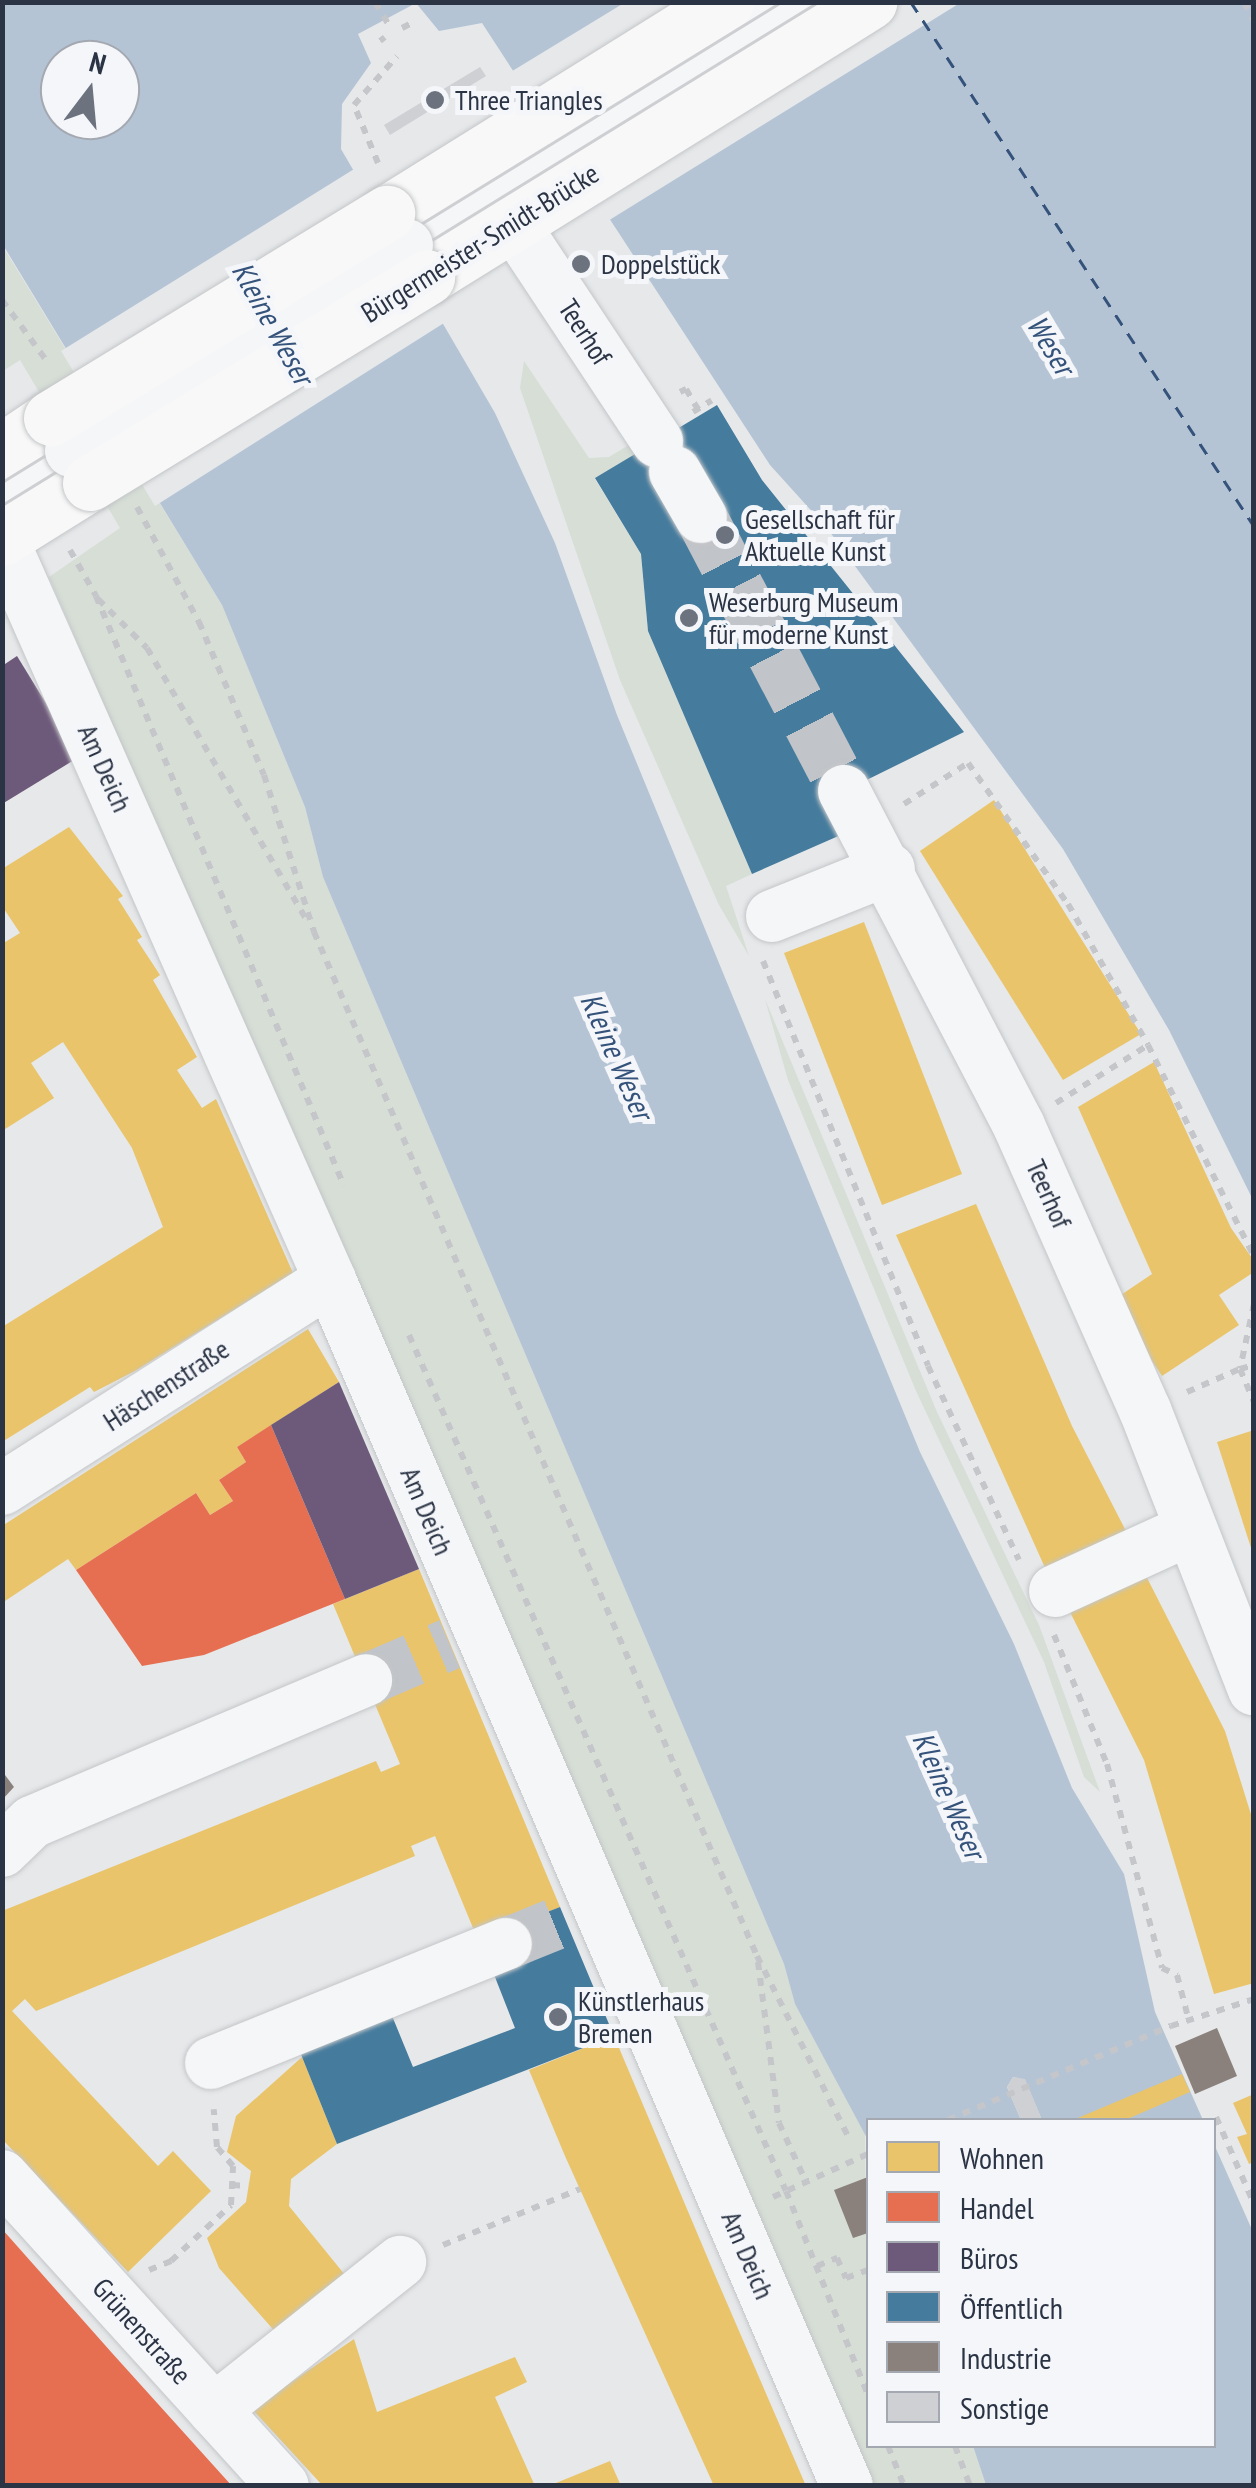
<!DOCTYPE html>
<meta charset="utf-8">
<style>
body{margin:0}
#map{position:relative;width:1256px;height:2488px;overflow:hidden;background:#e6e8ea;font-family:"PT Sans Narrow",sans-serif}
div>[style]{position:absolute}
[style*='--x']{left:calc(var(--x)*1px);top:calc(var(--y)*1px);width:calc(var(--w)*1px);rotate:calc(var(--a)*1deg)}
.green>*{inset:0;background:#d6ded6}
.water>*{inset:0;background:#b4c4d5}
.pier>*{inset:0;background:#e6e8ea}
.homes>*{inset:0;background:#e9c46a}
.shops>*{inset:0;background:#e76f51}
.offices>*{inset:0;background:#6d597a}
.public>*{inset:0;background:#457b9d}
.industry>*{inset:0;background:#8a817c}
.ferry>*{height:2.5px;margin-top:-1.25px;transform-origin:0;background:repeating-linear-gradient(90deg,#34527a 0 12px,transparent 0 22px)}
.building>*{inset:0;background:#ced0d3}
.minor-tunnel>*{height:52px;margin-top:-26px;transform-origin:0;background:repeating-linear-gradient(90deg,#c1c4c9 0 52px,transparent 0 78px)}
.path>*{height:6px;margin-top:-3px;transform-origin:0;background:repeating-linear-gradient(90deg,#c5c6ca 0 8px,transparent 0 16px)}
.roads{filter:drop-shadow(0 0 2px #c4c6c8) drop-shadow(0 0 2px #c4c6c8)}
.minor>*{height:52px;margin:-26px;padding:0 26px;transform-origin:26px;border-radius:26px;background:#f5f6f7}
.major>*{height:55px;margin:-27.5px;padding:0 27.5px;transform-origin:27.5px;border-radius:27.5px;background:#f8f8f8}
.tram>*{height:2.5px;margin:-1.25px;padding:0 1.25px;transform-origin:1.25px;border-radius:1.25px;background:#cecfd2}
.path-bridge>*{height:6px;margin-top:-3px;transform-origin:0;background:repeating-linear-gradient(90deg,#c5c6ca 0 8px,transparent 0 16px)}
.bridges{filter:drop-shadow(0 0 2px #c4c6c8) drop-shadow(0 0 2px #c4c6c8)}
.minor-bridge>*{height:52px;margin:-26px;padding:0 26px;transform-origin:26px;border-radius:26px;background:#f5f6f7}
.major-bridge>*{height:55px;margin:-27.5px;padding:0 27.5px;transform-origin:27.5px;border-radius:27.5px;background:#f8f8f8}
.dots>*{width:28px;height:28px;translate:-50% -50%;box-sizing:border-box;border:5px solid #f4f6f9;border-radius:50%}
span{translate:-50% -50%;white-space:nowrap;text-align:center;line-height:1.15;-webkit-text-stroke:10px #f4f6f9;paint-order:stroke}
.poi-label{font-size:28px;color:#2b3445}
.left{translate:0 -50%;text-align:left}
.street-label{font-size:28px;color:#2b3445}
.water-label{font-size:30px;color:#34527a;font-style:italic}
.frame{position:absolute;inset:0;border:5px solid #2b3445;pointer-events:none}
.legend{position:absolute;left:866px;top:2118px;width:350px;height:330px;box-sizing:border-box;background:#f4f6f9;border:2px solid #a4a8b1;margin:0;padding:12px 18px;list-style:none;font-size:30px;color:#2b3445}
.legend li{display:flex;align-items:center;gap:20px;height:50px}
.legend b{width:50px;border:2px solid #a4a8b1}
.north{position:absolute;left:40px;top:40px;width:100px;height:100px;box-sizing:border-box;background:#f4f6f9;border:2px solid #a4a8b1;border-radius:50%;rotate:16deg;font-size:28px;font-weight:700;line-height:40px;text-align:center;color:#2b3445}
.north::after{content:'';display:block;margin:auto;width:35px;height:45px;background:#6c737f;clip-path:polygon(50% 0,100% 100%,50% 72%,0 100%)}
</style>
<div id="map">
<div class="green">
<i style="clip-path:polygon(2px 245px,222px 605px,305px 807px,323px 877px,784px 1964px,795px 2004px,865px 2132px,868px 2446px,973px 2446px,986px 2485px,869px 2485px,49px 577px,120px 528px,20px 360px,3px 371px)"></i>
<i style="clip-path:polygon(524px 361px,589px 458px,609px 457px,632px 443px,638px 453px,595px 479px,641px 554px,648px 631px,752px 874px,726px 886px,749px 956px,719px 905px,620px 680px,520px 388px)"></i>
<i style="clip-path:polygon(765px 999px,937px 1412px,1039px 1625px,1100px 1792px,1084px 1777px,1044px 1662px,916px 1391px,788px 1080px)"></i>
</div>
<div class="water">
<i style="clip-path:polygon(evenodd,3px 3px,1253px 3px,1253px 1200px,1169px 1030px,1063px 849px,827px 528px,770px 465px,482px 23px,439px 31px,416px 3px,358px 34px,371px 63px,342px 104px,341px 149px,495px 413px,555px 543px,617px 715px,920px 1452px,1014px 1644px,1072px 1788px,1124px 1874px,1155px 2012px,1203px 2120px,1042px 2120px,1025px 2080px,1013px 2077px,1007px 2087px,1021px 2120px,868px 2120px,868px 2140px,795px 2004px,784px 1964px,323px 877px,305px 807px,222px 605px,3px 245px,3px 3px,60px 60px,120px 60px,120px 120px,60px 120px,60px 60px)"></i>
<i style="clip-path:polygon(1214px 2144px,1253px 2232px,1253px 2485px,986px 2485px,973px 2446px,1214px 2446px)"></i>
</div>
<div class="pier">
<i style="clip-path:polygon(624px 3px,960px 3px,603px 224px,509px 73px)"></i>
<i style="clip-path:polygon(359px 166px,444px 323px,155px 506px,61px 351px)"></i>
</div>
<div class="homes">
<i style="clip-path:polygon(994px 800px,1141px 1034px,1063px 1080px,920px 851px)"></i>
<i style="clip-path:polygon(69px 827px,123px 896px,118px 899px,142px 937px,137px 940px,160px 975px,153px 980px,197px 1057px,177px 1070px,202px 1108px,216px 1099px,293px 1273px,135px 1371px,94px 1392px,90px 1387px,2px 1442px,2px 1327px,163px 1227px,132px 1148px,63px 1042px,31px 1063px,54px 1098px,2px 1131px,2px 944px,20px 933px,2px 906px,2px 869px)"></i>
<i style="clip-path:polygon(864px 922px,962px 1174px,882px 1205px,784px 953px)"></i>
<i style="clip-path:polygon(1154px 1062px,1231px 1228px,1254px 1261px,1254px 1272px,1219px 1295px,1239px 1325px,1162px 1376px,1112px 1301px,1152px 1274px,1078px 1107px)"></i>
<i style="clip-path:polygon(976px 1204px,1072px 1426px,1127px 1533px,1046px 1570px,896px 1235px)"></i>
<i style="clip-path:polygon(308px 1329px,339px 1382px,237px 1447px,246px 1462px,219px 1480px,233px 1501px,210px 1515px,196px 1493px,76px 1570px,68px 1559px,2px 1603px,2px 1526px)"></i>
<i style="clip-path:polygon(1254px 1430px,1254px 1554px,1253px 1554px,1217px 1442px)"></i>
<i style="clip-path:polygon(1142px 1568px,1225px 1731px,1254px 1824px,1254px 1983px,1214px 1994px,1144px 1760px,1066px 1604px)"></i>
<i style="clip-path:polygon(419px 1569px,560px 1907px,478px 1940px,435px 1836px,411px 1846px,415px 1856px,36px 2011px,25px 1999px,12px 2011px,158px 2166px,173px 2151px,211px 2191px,128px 2272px,2px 2139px,2px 1911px,376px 1761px,381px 1772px,400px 1764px,333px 1604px)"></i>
<i style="clip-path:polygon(614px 2036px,714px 2273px,806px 2486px,714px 2486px,565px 2156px,529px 2070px)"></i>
<i style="clip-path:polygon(302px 2057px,337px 2144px,291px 2179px,289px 2206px,345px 2275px,279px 2336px,219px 2268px,207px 2238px,246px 2202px,251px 2171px,227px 2152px,236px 2116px)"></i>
<i style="clip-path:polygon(1182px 2074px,1190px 2092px,1125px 2120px,1073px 2120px)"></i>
<i style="clip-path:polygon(1254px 2094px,1254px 2162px,1249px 2164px,1237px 2137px,1247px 2134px,1233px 2103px)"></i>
<i style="clip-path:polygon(354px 2339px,377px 2412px,515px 2357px,527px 2382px,495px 2397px,535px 2486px,323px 2486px,252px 2409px)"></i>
<i style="clip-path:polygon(610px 2461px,621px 2486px,551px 2486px,551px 2485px)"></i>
</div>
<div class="shops">
<i style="clip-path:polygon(271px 1425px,345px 1599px,204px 1655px,142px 1666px,76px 1570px,196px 1493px,210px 1515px,233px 1501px,219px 1480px,246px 1462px,237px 1447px)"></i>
<i style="clip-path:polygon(2px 2229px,112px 2353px,232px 2486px,2px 2486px)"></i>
</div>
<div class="offices">
<i style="clip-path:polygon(17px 656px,79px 757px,2px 804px,2px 666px)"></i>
<i style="clip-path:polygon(339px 1382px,419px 1569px,345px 1599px,271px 1425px)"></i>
</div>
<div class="public">
<i style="clip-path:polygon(717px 405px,762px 480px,964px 732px,828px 799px,843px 834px,752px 874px,648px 631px,641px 554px,595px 478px)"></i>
<i style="clip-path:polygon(560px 1907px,614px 2036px,337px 2144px,296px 2042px,388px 2006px,413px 2067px,515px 2028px,493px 1972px,501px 1930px)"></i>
</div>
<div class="industry">
<i style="clip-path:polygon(2px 1771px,14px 1787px,2px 1800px)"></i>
<i style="clip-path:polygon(1217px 2028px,1237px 2076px,1195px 2094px,1175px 2046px)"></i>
<i style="clip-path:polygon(868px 2177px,868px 2233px,853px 2238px,834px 2190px)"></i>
</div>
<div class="ferry">
<i style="--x:911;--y:2;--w:626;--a:56.79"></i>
</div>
<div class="building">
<i style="clip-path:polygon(480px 67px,486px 76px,390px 135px,384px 125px)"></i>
<i style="clip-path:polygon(1013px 2077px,1025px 2079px,1042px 2120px,1021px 2120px,1007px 2087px)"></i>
</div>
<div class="minor-tunnel">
<i style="--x:701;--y:517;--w:309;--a:62.4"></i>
<i style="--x:366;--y:1680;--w:91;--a:-23.2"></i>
<i style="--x:506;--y:1944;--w:64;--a:-22.1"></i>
</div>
<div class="path">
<i style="--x:375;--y:2;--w:29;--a:59"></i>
<i style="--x:1244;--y:2;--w:21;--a:62"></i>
<i style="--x:402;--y:28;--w:11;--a:-27"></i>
<i style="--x:380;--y:41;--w:6;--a:-39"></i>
<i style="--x:378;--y:163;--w:63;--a:-112.5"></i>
<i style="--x:354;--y:105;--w:65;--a:-48.7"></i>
<i style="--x:2;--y:300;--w:79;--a:53.7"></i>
<i style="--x:680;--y:392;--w:7;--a:-27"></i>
<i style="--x:686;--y:389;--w:16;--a:60"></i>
<i style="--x:693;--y:412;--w:22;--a:-32"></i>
<i style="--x:137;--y:507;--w:131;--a:61.7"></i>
<i style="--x:199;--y:622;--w:166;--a:67"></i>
<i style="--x:264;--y:775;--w:165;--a:72.3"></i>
<i style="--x:314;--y:932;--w:1116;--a:66.61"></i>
<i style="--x:757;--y:1956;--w:206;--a:63.2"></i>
<i style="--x:70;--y:550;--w:53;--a:60.5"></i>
<i style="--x:96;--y:596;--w:640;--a:67.2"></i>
<i style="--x:98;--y:599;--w:69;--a:45"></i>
<i style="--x:147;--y:648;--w:318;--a:59.6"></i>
<i style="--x:904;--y:804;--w:76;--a:-32.6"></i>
<i style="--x:968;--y:763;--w:173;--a:54.7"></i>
<i style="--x:1068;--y:904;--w:162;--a:60.4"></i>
<i style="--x:1148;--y:1045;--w:237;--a:63.4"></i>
<i style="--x:763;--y:961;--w:437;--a:67.8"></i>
<i style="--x:928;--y:1366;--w:214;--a:64.9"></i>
<i style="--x:1056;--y:1103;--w:109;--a:-32.2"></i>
<i style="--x:1254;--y:1304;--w:66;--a:102.2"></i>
<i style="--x:1240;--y:1369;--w:15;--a:-16"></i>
<i style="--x:409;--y:1335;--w:935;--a:66.23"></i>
<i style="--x:786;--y:2191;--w:220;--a:68.1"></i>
<i style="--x:1187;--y:1392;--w:58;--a:-23.5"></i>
<i style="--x:1240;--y:1369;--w:36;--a:67"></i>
<i style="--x:1054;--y:1635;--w:139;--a:67.7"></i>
<i style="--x:1107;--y:1764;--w:211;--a:74.9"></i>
<i style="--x:1162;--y:1968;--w:17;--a:25"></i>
<i style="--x:1177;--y:1975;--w:48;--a:75.4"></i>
<i style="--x:758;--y:1962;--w:162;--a:82.6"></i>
<i style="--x:779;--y:2123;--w:65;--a:65.4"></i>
<i style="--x:1216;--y:2117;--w:95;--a:66.4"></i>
<i style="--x:948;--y:2120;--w:242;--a:-22.9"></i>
<i style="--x:1171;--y:2026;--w:87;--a:-18"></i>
<i style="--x:232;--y:2185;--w:16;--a:4"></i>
<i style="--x:773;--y:2197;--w:104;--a:-24.4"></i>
<i style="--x:443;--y:2245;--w:148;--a:-22.2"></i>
<i style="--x:817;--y:2266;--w:22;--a:-22"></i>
<i style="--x:837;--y:2258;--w:22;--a:66"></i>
<i style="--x:846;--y:2278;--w:23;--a:-20"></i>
<i style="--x:149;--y:2270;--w:24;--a:-22"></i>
<i style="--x:171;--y:2261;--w:82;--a:-43"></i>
<i style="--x:231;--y:2205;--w:39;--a:-87"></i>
<i style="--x:233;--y:2166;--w:25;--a:-130"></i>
<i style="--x:217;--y:2147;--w:38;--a:-95"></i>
<i style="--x:888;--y:2446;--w:43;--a:68.2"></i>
<i style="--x:955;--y:2446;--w:43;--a:69.4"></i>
</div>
<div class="roads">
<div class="minor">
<i style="--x:512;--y:222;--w:263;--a:56.5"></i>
<i style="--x:407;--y:245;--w:462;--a:-31.7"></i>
<i style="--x:675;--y:472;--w:52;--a:60"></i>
<i style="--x:2;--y:494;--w:81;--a:-31.9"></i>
<i style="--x:2;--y:539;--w:810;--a:66.12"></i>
<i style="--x:330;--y:1280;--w:1312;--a:66.8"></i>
<i style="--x:844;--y:791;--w:378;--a:62.4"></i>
<i style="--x:1019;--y:1126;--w:311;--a:66.1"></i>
<i style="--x:1145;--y:1410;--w:300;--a:68.7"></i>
<i style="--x:772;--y:916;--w:126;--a:-21.9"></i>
<i style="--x:2;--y:1489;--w:389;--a:-32.5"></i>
<i style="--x:1055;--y:1591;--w:149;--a:-24.5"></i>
<i style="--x:2;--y:1851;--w:42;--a:-44"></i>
<i style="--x:32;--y:1822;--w:363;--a:-23"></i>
<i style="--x:211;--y:2063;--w:318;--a:-22"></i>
<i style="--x:2;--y:2176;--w:418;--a:47.8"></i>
<i style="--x:214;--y:2410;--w:238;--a:-38.5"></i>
</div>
<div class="major">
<i style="--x:387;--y:213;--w:399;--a:-31.9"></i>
<i style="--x:427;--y:277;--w:521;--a:-31.89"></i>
<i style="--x:2;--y:451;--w:59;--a:-34"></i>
<i style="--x:2;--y:538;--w:104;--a:-32"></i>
</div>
</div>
<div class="tram">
<i style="--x:2;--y:482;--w:915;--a:-31.64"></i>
<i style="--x:2;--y:505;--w:959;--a:-31.65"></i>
</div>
<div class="path-bridge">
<i style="--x:694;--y:403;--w:14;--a:56"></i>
</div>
<div class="bridges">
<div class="minor-bridge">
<i style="--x:71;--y:451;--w:394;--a:-31.5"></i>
</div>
<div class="major-bridge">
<i style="--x:51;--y:418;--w:394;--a:-31.4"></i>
<i style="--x:90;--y:483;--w:395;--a:-31.4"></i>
</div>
</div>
<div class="dots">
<i style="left:435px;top:100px;background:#6c737f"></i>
<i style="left:581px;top:264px;background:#6c737f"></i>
<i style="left:725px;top:535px;background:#6c737f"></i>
<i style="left:689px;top:618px;background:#6c737f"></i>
<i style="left:558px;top:2017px;background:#6c737f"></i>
</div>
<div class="poi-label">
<span class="left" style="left:455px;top:100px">Three Triangles</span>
<span class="left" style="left:601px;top:264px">Doppelstück</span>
<span class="left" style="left:745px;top:535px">Gesellschaft für<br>Aktuelle Kunst</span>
<span class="left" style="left:709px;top:618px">Weserburg Museum<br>für moderne Kunst</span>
<span class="left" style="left:578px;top:2017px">Künstlerhaus<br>Bremen</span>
</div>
<div class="street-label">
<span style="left:480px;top:243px;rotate:-32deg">Bürgermeister-Smidt-Brücke</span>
<span style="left:585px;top:332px;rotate:57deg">Teerhof</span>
<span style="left:105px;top:768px;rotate:66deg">Am Deich</span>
<span style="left:1049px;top:1194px;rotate:66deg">Teerhof</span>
<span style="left:166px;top:1385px;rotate:-33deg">Häschenstraße</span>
<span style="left:427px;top:1511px;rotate:67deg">Am Deich</span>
<span style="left:748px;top:2255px;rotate:67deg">Am Deich</span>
<span style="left:142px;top:2331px;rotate:48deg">Grünenstraße</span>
</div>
<div class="water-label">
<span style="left:273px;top:323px;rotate:61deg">Kleine Weser</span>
<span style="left:1051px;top:345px;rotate:59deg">Weser</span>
<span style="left:617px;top:1056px;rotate:66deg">Kleine Weser</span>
<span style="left:949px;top:1795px;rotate:66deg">Kleine Weser</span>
</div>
<div class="frame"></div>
<ul class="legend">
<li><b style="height:28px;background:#e9c46a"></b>Wohnen</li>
<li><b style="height:28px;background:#e76f51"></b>Handel</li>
<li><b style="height:28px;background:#6d597a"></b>Büros</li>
<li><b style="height:28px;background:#457b9d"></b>Öffentlich</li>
<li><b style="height:28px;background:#8a817c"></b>Industrie</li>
<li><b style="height:28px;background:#ced0d3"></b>Sonstige</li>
</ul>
<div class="north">N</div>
</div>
